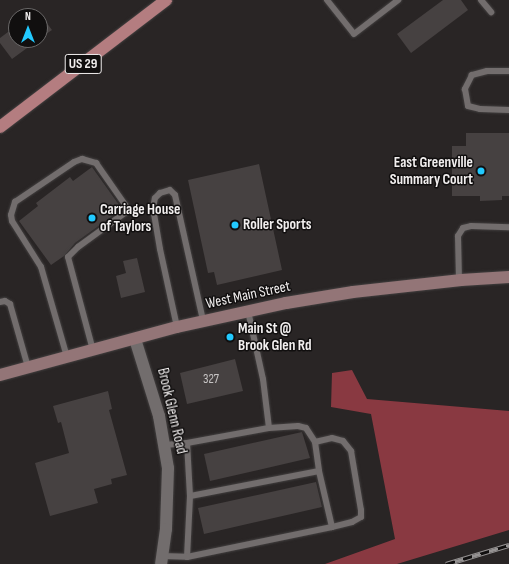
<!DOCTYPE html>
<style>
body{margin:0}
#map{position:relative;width:509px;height:564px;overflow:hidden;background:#292525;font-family:"Sofia Sans Condensed",sans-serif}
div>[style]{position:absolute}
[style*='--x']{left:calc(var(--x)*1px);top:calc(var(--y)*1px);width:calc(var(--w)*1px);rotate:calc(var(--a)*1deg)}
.forest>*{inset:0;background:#893941}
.building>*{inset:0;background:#464141}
.roads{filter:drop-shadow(0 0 1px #434040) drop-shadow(0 0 1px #434040)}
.lane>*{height:6px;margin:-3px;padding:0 3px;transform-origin:3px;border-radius:3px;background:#726d6d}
.street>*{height:12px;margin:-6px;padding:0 6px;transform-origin:6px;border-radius:6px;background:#726d6d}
.secondary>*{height:12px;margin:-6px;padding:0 6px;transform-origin:6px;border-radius:6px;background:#937577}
.primary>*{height:12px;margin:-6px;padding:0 6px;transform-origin:6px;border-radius:6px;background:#b47d80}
.rail>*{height:4.5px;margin-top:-2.25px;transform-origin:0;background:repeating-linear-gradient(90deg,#110f0f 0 9px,#959292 0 18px);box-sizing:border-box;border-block:1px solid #959292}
.dots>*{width:11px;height:11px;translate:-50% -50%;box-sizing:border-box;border:2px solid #110f0f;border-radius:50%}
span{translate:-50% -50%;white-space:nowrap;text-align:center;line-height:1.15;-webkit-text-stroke:3px #110f0f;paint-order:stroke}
.number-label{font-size:13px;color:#c7c4c4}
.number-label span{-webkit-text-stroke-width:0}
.shield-label span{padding:1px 3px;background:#110f0f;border:1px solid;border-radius:3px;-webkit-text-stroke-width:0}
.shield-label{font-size:14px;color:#f2efef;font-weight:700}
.poi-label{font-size:15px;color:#f2efef;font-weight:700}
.right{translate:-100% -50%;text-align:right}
.left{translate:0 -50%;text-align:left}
.street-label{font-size:15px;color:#f2efef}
.north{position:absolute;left:8px;top:8px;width:40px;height:40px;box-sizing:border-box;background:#110f0f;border:1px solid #6b6969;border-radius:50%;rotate:0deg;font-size:11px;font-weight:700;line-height:16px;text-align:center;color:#f2efef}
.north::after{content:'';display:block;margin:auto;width:14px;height:18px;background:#22c9fe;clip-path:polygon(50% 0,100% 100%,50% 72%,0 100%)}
</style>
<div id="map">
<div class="forest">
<i style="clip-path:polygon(352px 370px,367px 399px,509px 411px,509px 530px,397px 564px,325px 564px,395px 539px,371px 414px,331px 407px,332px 373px)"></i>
</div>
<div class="building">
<i style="clip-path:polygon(443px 0,461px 0,468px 10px,411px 53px,397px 34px)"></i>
<i style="clip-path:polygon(40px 14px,52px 30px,40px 38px)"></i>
<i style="clip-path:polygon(16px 26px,16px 40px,38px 40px,12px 59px,0 43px,0 38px)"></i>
<i style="clip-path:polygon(466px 133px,509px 133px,509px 196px,502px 196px,502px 200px,480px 201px,480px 196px,452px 196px,452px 146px,466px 146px)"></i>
<i style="clip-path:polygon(259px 164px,282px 270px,217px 285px,214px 272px,208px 273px,188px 180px)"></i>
<i style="clip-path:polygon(92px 167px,122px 209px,75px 243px,64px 256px,51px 265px,19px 221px,38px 206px,36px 203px,70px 177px,73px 181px)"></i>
<i style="clip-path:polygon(137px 258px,145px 292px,121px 298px,116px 276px,126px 273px,123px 261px)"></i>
<i style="clip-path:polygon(235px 359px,243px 391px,187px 404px,180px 373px)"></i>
<i style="clip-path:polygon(108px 391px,112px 409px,109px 410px,127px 475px,111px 479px,112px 484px,94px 489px,98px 503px,50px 516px,35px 463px,69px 453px,61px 422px,58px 423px,53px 406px)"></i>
<i style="clip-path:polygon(302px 432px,310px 458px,210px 481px,204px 454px)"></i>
<i style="clip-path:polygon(316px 482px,322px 507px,204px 534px,198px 508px)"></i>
</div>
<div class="roads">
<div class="lane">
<i style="--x:327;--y:0;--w:43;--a:51.5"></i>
<i style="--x:354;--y:34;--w:56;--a:-37.7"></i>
<i style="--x:481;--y:0;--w:16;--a:50"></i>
<i style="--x:509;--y:71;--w:22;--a:180"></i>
<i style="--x:487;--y:71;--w:16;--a:165"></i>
<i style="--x:472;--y:75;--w:16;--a:117"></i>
<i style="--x:465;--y:89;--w:17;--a:80"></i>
<i style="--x:468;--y:106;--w:12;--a:14"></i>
<i style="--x:480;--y:109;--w:29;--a:2"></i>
<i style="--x:459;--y:280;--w:44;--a:-91.3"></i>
<i style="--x:458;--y:236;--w:9;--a:-58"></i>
<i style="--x:463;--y:228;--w:8;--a:-14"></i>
<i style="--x:471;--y:226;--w:38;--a:2"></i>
<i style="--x:0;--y:302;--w:5;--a:-11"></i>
<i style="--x:5;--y:301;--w:6;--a:31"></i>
<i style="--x:10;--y:304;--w:66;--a:74.1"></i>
<i style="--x:248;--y:311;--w:70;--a:77.6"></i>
<i style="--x:263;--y:379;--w:49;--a:83"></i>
<i style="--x:177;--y:327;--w:80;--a:-102.3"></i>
<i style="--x:160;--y:249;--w:42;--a:-99.7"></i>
<i style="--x:153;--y:208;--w:10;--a:-79"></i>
<i style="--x:155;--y:198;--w:7;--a:-45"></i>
<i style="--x:160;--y:193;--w:10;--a:-17"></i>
<i style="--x:170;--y:190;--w:7;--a:45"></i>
<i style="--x:175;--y:195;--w:128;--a:77.4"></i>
<i style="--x:67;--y:357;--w:94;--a:-106.1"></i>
<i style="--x:41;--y:267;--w:54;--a:-122.2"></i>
<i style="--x:12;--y:221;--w:6;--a:-99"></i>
<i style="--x:11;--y:215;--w:14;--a:-73"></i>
<i style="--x:15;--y:202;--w:71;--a:-34.1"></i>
<i style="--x:74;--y:162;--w:9;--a:-21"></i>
<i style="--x:82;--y:159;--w:15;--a:16"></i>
<i style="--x:96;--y:163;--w:52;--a:55.1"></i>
<i style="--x:126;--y:206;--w:3;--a:72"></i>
<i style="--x:127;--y:209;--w:3;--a:108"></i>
<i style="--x:126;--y:212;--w:59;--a:143.9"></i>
<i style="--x:78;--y:247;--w:14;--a:135"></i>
<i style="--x:68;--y:257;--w:96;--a:75"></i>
<i style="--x:298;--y:426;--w:8;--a:14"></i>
<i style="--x:306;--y:428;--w:17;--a:57"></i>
<i style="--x:315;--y:442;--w:29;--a:82"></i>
<i style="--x:319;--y:471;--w:131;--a:169"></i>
<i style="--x:190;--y:496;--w:53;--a:-93.2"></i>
<i style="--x:187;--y:443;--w:83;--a:-10.4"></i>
<i style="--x:269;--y:428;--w:29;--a:-4"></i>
<i style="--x:315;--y:442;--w:17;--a:-13"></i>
<i style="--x:332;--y:438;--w:11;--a:15"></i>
<i style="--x:343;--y:441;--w:13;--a:51"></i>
<i style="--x:351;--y:451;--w:60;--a:80.4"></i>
<i style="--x:361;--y:510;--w:7;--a:90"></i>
<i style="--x:361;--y:517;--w:10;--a:151"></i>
<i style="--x:352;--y:522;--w:21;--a:166"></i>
<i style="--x:165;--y:445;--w:22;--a:-5"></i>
<i style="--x:190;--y:496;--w:61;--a:92.8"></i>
<i style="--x:187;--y:557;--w:148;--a:-11.7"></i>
<i style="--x:332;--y:527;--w:57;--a:-103.1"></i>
<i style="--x:162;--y:556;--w:25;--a:2"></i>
</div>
<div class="street">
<i style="--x:135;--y:339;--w:81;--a:72.7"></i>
<i style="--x:159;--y:416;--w:53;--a:80.2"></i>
<i style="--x:168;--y:468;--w:61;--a:91.9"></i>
<i style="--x:166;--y:529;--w:35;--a:98"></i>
</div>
<div class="secondary">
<i style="--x:0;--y:375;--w:183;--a:-15.2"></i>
<i style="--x:177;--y:327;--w:112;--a:-12.4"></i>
<i style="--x:286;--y:303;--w:68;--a:-9.3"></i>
<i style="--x:353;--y:292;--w:109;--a:-6.3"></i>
<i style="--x:461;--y:280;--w:48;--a:-3.6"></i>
</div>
<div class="primary">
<i style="--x:0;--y:127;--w:209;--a:-37.4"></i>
</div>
</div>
<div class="rail">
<i style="--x:446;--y:564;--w:66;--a:-16.8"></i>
</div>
<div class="dots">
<i style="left:481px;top:171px;background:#22c9fe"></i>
<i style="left:92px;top:218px;background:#22c9fe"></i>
<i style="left:235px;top:225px;background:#22c9fe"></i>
<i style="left:230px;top:337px;background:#22c9fe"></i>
</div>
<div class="number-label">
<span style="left:211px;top:379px">327</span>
</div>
<div class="shield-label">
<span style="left:83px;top:64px">US 29</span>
</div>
<div class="poi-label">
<span class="right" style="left:473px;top:171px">East Greenville<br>Summary Court</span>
<span class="left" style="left:100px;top:218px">Carriage House<br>of Taylors</span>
<span class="left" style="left:243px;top:225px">Roller Sports</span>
<span class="left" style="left:238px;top:337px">Main St @<br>Brook Glen Rd</span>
</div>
<div class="street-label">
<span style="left:248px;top:295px;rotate:-12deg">West Main Street</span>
<span style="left:172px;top:411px;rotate:77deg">Brook Glenn Road</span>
</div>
<div class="north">N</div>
</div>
